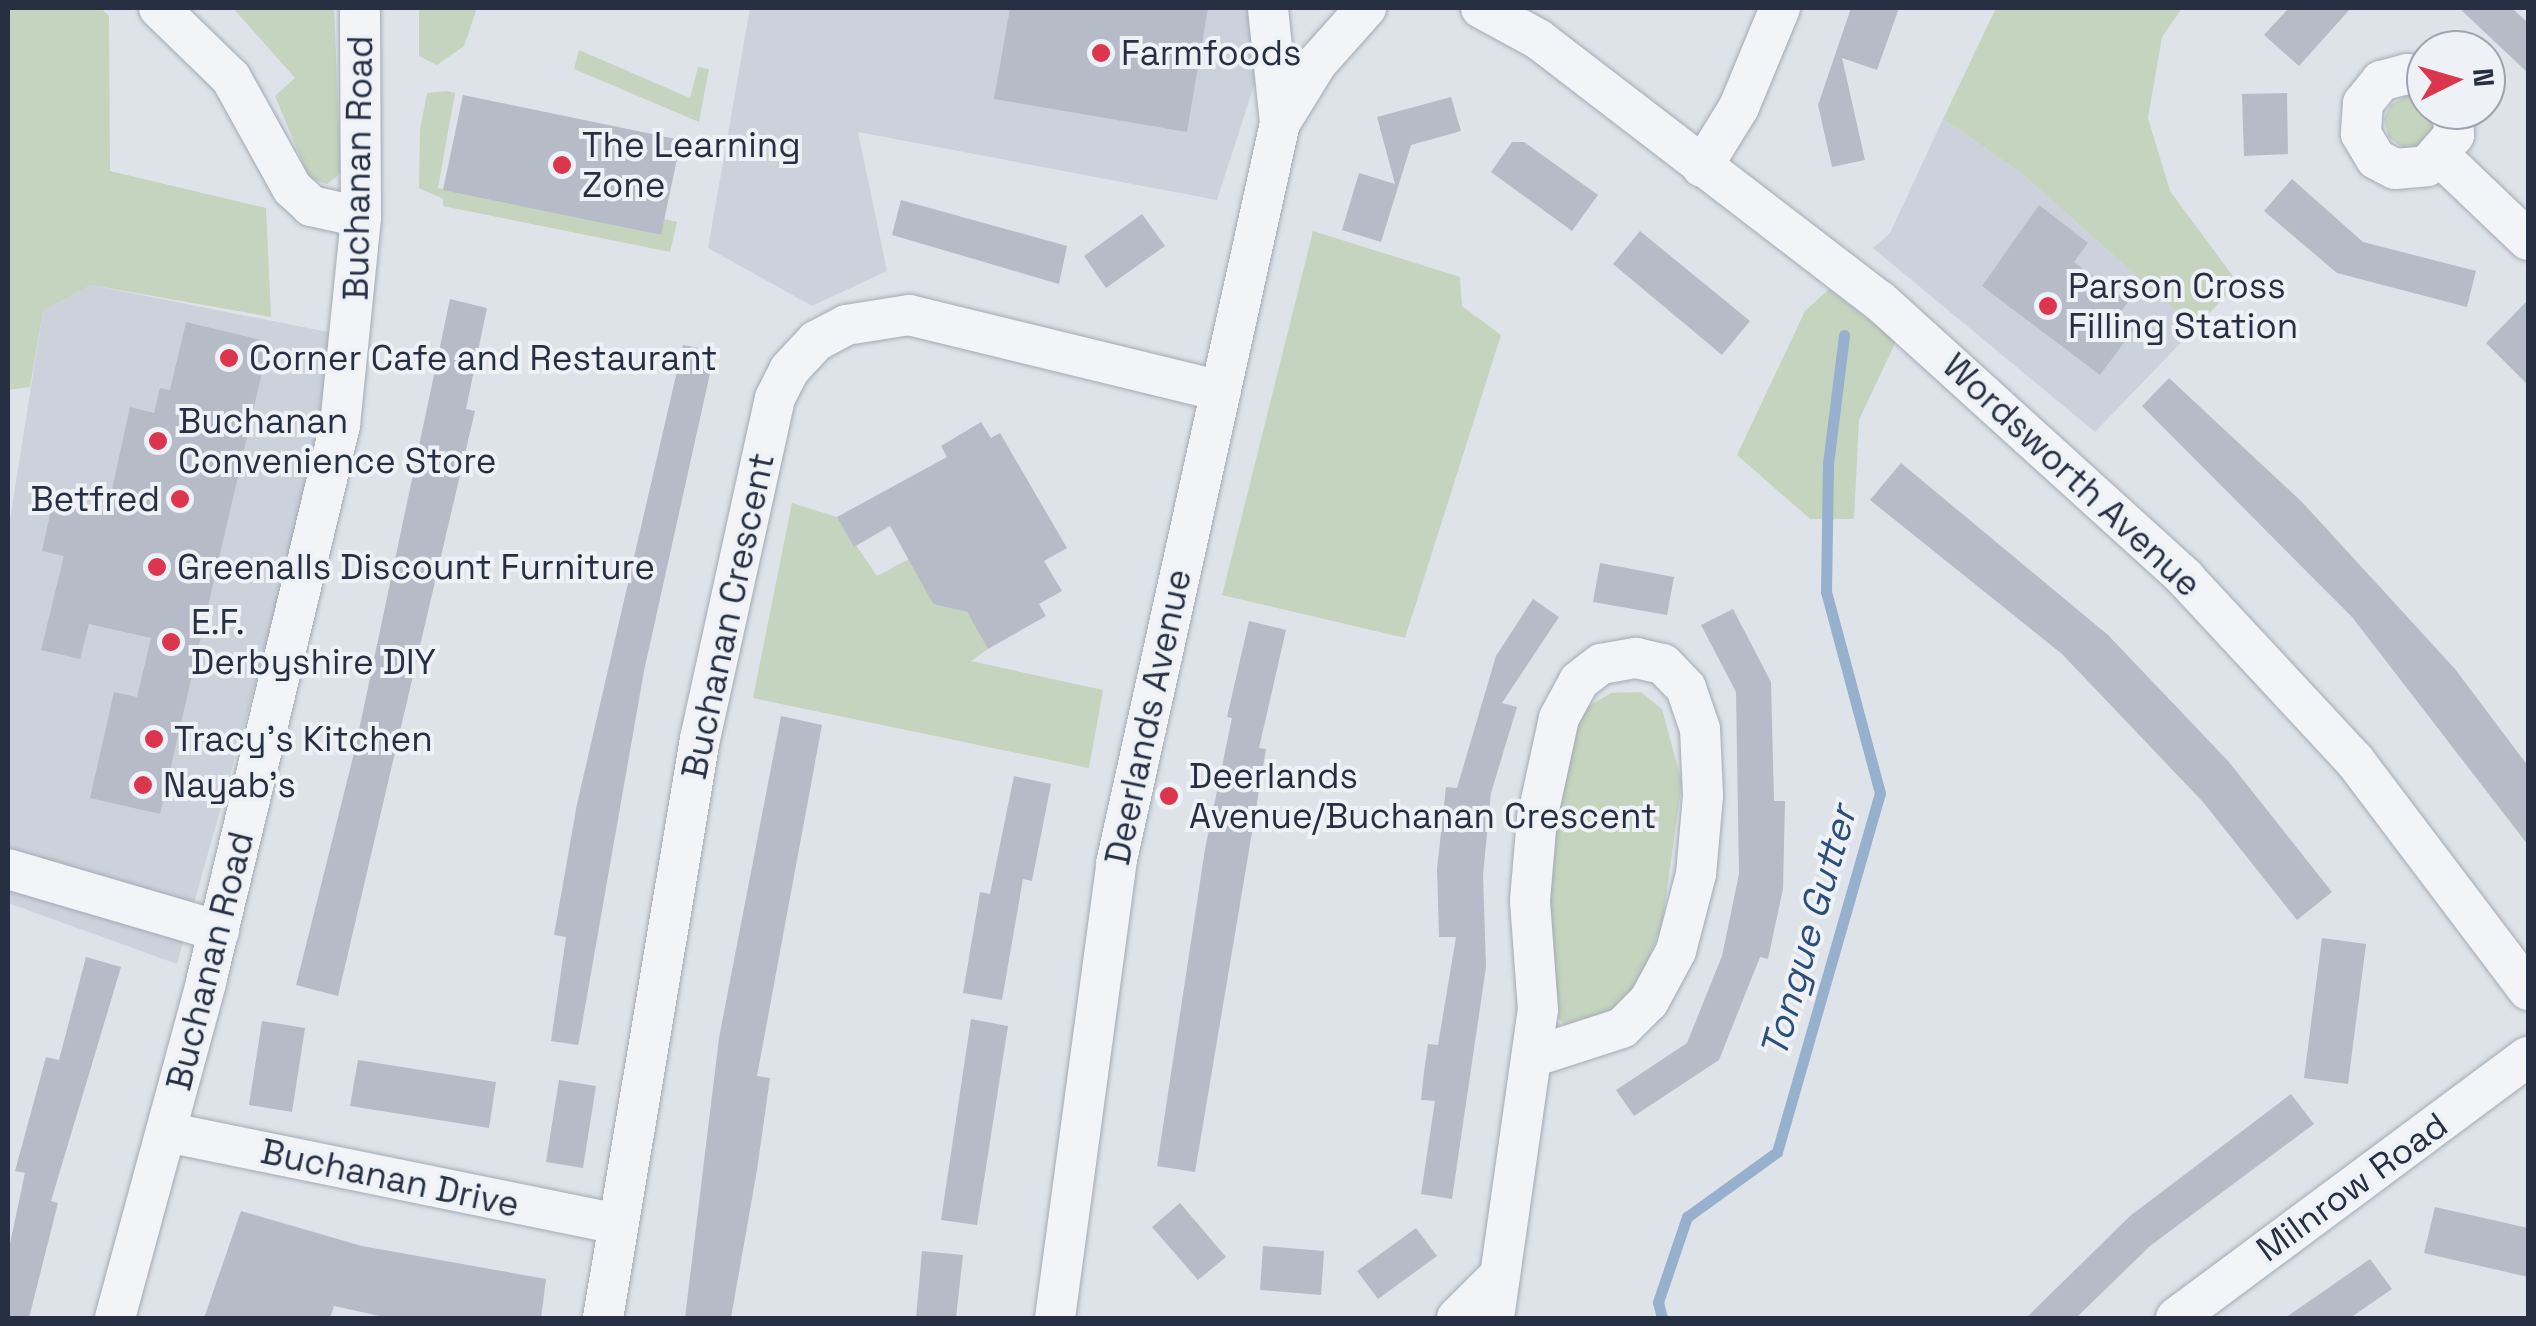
<!DOCTYPE html>
<meta charset="utf-8">
<style>
body{margin:0}
#map{position:relative;width:2536px;height:1326px;overflow:hidden;background:#dee3e9;font-family:"Space Grotesk",sans-serif}
div>[style]{position:absolute}
[style*='--x']{left:calc(var(--x)*1px);top:calc(var(--y)*1px);width:calc(var(--w)*1px);rotate:calc(var(--a)*1deg)}
.built>*{inset:0;background:#ccd2dc}
.green>*{inset:0;background:#c4d4bf}
.stream>*{height:11px;margin:-5.5px;padding:0 5.5px;transform-origin:5.5px;border-radius:5.5px;background:#96b0cd}
.building>*{inset:0;background:#b5bcc7}
.roads{filter:drop-shadow(0 0 2px #a3aab4) drop-shadow(0 0 2px #a3aab4)}
.minor>*{height:40px;margin:-20px;padding:0 20px;transform-origin:20px;border-radius:20px;background:#f2f4f7}
.dots>*{width:28px;height:28px;translate:-50% -50%;box-sizing:border-box;border:5px solid #eef2f7;border-radius:50%}
span{translate:-50% -50%;white-space:nowrap;text-align:center;line-height:1.15;-webkit-text-stroke:8px #eef2f7;paint-order:stroke}
.poi-label{font-size:35px;color:#263042}
.left{translate:0 -50%;text-align:left}
.right{translate:-100% -50%;text-align:right}
.street-label{font-size:35px;color:#263042}
.water-label{font-size:38px;color:#2c4e7a;font-style:italic}
.frame{position:absolute;inset:0;border:10px solid #263042;pointer-events:none}
.north{position:absolute;left:2406px;top:30px;width:100px;height:100px;box-sizing:border-box;background:#eef2f7;border:2px solid #9ea4af;border-radius:50%;rotate:85deg;font-size:28px;font-weight:700;line-height:40px;text-align:center;color:#263042}
.north::after{content:'';display:block;margin:auto;width:35px;height:45px;background:#db364e;clip-path:polygon(50% 0,100% 100%,50% 72%,0 100%)}
</style>
<div id="map">
<div class="built">
<i style="clip-path:polygon(750px 8px,1279px 8px,1217px 200px,858px 132px,887px 271px,812px 306px,708px 248px)"></i>
<i style="clip-path:polygon(1943px 119px,2020px 172px,2195px 328px,2095px 432px,1873px 248px,1890px 233px)"></i>
<i style="clip-path:polygon(91px 285px,353px 337px,177px 964px,8px 903px,8px 532px,43px 311px)"></i>
</div>
<div class="green">
<i style="clip-path:polygon(8px 8px,101px 8px,109px 16px,110px 171px,266px 208px,271px 317px,91px 285px,43px 311px,30px 387px,8px 390px)"></i>
<i style="clip-path:polygon(233px 8px,334px 8px,341px 173px,327px 184px,309px 178px,275px 96px,295px 78px)"></i>
<i style="clip-path:polygon(419px 8px,477px 8px,464px 46px,437px 65px,419px 56px)"></i>
<i style="clip-path:polygon(1996px 8px,2182px 8px,2162px 37px,2148px 118px,2170px 191px,2238px 283px,2195px 328px,2020px 172px,1943px 119px)"></i>
<i style="clip-path:polygon(579px 50px,690px 98px,698px 67px,709px 69px,699px 122px,574px 69px)"></i>
<i style="clip-path:polygon(447px 91px,455px 93px,438px 188px,660px 235px,664px 219px,677px 222px,670px 252px,443px 206px,443px 199px,419px 188px,420px 130px,427px 93px)"></i>
<i style="clip-path:polygon(2410px 94px,2426px 98px,2426px 110px,2437px 110px,2440px 120px,2423px 147px,2405px 149px,2389px 138px,2384px 119px,2390px 105px)"></i>
<i style="clip-path:polygon(1313px 231px,1460px 277px,1462px 306px,1501px 335px,1405px 638px,1222px 595px)"></i>
<i style="clip-path:polygon(1829px 289px,1896px 341px,1859px 420px,1854px 519px,1810px 519px,1737px 455px,1805px 311px)"></i>
<i style="clip-path:polygon(792px 503px,837px 517px,877px 576px,909px 559px,933px 604px,967px 612px,988px 649px,971px 661px,1103px 690px,1089px 768px,753px 698px)"></i>
<i style="clip-path:polygon(1641px 692px,1662px 709px,1682px 783px,1662px 925px,1637px 987px,1607px 1017px,1566px 1027px,1559px 1019px,1545px 859px,1564px 764px,1584px 709px,1611px 693px)"></i>
</div>
<div class="stream">
<i style="--x:1662;--y:1318;--w:16;--a:-104"></i>
<i style="--x:1658;--y:1302;--w:90;--a:-71.2"></i>
<i style="--x:1687;--y:1217;--w:111;--a:-35.8"></i>
<i style="--x:1777;--y:1152;--w:373;--a:-74"></i>
<i style="--x:1880;--y:793;--w:208;--a:-105"></i>
<i style="--x:1826;--y:592;--w:128;--a:-89.1"></i>
<i style="--x:1828;--y:464;--w:130;--a:-82.9"></i>
</div>
<div class="building">
<i style="clip-path:polygon(1010px 8px,1208px 8px,1187px 132px,994px 99px)"></i>
<i style="clip-path:polygon(1851px 8px,1899px 8px,1877px 70px,1842px 58px,1865px 160px,1832px 167px,1818px 105px)"></i>
<i style="clip-path:polygon(2289px 8px,2351px 8px,2299px 66px,2264px 35px)"></i>
<i style="clip-path:polygon(2459px 8px,2512px 8px,2528px 23px,2528px 73px)"></i>
<i style="clip-path:polygon(2287px 93px,2288px 154px,2244px 156px,2242px 94px)"></i>
<i style="clip-path:polygon(463px 95px,681px 140px,661px 235px,443px 190px)"></i>
<i style="clip-path:polygon(1451px 97px,1461px 131px,1411px 145px,1381px 242px,1342px 230px,1359px 173px,1395px 184px,1377px 117px)"></i>
<i style="clip-path:polygon(1512px 142px,1524px 142px,1598px 195px,1572px 231px,1491px 172px)"></i>
<i style="clip-path:polygon(2292px 179px,2363px 242px,2476px 271px,2467px 307px,2337px 273px,2264px 211px)"></i>
<i style="clip-path:polygon(901px 200px,1067px 246px,1059px 284px,892px 235px)"></i>
<i style="clip-path:polygon(2039px 205px,2088px 243px,2074px 262px,2128px 302px,2118px 316px,2134px 329px,2100px 375px,1982px 286px)"></i>
<i style="clip-path:polygon(1142px 214px,1165px 246px,1106px 288px,1084px 256px)"></i>
<i style="clip-path:polygon(1640px 231px,1750px 321px,1722px 355px,1613px 264px)"></i>
<i style="clip-path:polygon(450px 299px,487px 308px,466px 409px,475px 411px,338px 996px,296px 985px,355px 749px)"></i>
<i style="clip-path:polygon(2528px 300px,2528px 385px,2486px 343px)"></i>
<i style="clip-path:polygon(186px 322px,269px 342px,160px 814px,90px 798px,114px 692px,137px 697px,151px 638px,89px 624px,80px 659px,41px 650px,64px 556px,42px 551px,53px 501px,107px 512px,130px 407px,154px 413px,160px 388px,170px 390px)"></i>
<i style="clip-path:polygon(683px 345px,715px 351px,644px 671px,580px 1036px,578px 1045px,551px 1041px,566px 937px,554px 935px,577px 804px)"></i>
<i style="clip-path:polygon(2169px 378px,2302px 502px,2455px 669px,2528px 766px,2528px 845px,2352px 617px,2142px 406px)"></i>
<i style="clip-path:polygon(981px 422px,991px 438px,1000px 433px,1067px 548px,1044px 561px,1062px 591px,1039px 604px,1046px 616px,988px 649px,967px 612px,933px 604px,890px 526px,854px 547px,837px 517px,947px 457px,941px 446px)"></i>
<i style="clip-path:polygon(1901px 463px,2108px 635px,2229px 762px,2332px 892px,2297px 920px,2203px 802px,2062px 654px,1870px 500px)"></i>
<i style="clip-path:polygon(1600px 563px,1674px 577px,1667px 615px,1593px 602px)"></i>
<i style="clip-path:polygon(1533px 599px,1559px 617px,1502px 703px,1517px 707px,1491px 793px,1483px 875px,1486px 967px,1452px 1199px,1421px 1194px,1435px 1101px,1421px 1100px,1424px 1072px,1428px 1044px,1438px 1045px,1456px 937px,1439px 937px,1437px 869px,1446px 787px,1457px 788px,1496px 656px)"></i>
<i style="clip-path:polygon(1733px 609px,1771px 682px,1774px 801px,1785px 801px,1783px 889px,1768px 959px,1760px 957px,1719px 1060px,1634px 1116px,1616px 1090px,1687px 1043px,1722px 956px,1739px 874px,1736px 692px,1701px 625px)"></i>
<i style="clip-path:polygon(1249px 621px,1286px 630px,1259px 748px,1266px 749px,1195px 1172px,1157px 1166px,1205px 849px,1232px 718px,1227px 717px)"></i>
<i style="clip-path:polygon(781px 716px,822px 725px,757px 1076px,770px 1078px,757px 1170px,731px 1318px,685px 1318px,719px 1038px)"></i>
<i style="clip-path:polygon(1014px 776px,1051px 784px,1032px 881px,1023px 879px,1002px 1000px,963px 993px,980px 892px,990px 894px)"></i>
<i style="clip-path:polygon(2322px 938px,2366px 944px,2348px 1084px,2304px 1078px)"></i>
<i style="clip-path:polygon(86px 957px,121px 967px,51px 1201px,58px 1203px,29px 1318px,8px 1318px,8px 1253px,25px 1173px,15px 1171px,46px 1057px,59px 1060px)"></i>
<i style="clip-path:polygon(971px 1019px,1008px 1026px,977px 1225px,941px 1220px)"></i>
<i style="clip-path:polygon(262px 1021px,305px 1028px,292px 1112px,249px 1105px)"></i>
<i style="clip-path:polygon(358px 1060px,496px 1082px,489px 1128px,350px 1106px)"></i>
<i style="clip-path:polygon(559px 1080px,596px 1086px,583px 1168px,546px 1162px)"></i>
<i style="clip-path:polygon(2291px 1094px,2314px 1124px,2150px 1246px,2076px 1318px,2026px 1318px,2130px 1216px)"></i>
<i style="clip-path:polygon(1180px 1203px,1226px 1257px,1198px 1280px,1152px 1227px)"></i>
<i style="clip-path:polygon(2435px 1207px,2528px 1228px,2528px 1277px,2424px 1253px)"></i>
<i style="clip-path:polygon(241px 1211px,362px 1246px,546px 1279px,541px 1318px,389px 1318px,334px 1306px,330px 1318px,204px 1318px)"></i>
<i style="clip-path:polygon(1416px 1228px,1437px 1256px,1378px 1299px,1357px 1271px)"></i>
<i style="clip-path:polygon(1263px 1246px,1324px 1251px,1321px 1295px,1260px 1290px)"></i>
<i style="clip-path:polygon(922px 1251px,963px 1255px,956px 1318px,916px 1318px)"></i>
<i style="clip-path:polygon(2370px 1259px,2392px 1289px,2350px 1318px,2285px 1318px)"></i>
</div>
<div class="roads">
<div class="minor">
<i style="--x:159;--y:8;--w:100;--a:44.2"></i>
<i style="--x:231;--y:78;--w:126;--a:61"></i>
<i style="--x:292;--y:188;--w:26;--a:43"></i>
<i style="--x:311;--y:206;--w:51;--a:12.4"></i>
<i style="--x:1481;--y:8;--w:65;--a:28.5"></i>
<i style="--x:1538;--y:39;--w:431;--a:37.5"></i>
<i style="--x:1880;--y:301;--w:412;--a:42.2"></i>
<i style="--x:2185;--y:578;--w:250;--a:47.1"></i>
<i style="--x:2355;--y:761;--w:287;--a:52.9"></i>
<i style="--x:2426;--y:78;--w:19;--a:-168"></i>
<i style="--x:2407;--y:74;--w:27;--a:165"></i>
<i style="--x:2381;--y:81;--w:28;--a:129"></i>
<i style="--x:2363;--y:103;--w:31;--a:94"></i>
<i style="--x:2361;--y:134;--w:29;--a:59"></i>
<i style="--x:2376;--y:159;--w:21;--a:28"></i>
<i style="--x:2395;--y:169;--w:32;--a:-5"></i>
<i style="--x:2427;--y:166;--w:41;--a:-48.9"></i>
<i style="--x:2454;--y:135;--w:25;--a:-92"></i>
<i style="--x:1280;--y:123;--w:70;--a:-58.3"></i>
<i style="--x:1317;--y:63;--w:74;--a:-48.3"></i>
<i style="--x:2441;--y:157;--w:120;--a:43.7"></i>
<i style="--x:1702;--y:167;--w:70;--a:-58.3"></i>
<i style="--x:1739;--y:107;--w:107;--a:-67.5"></i>
<i style="--x:8;--y:869;--w:220;--a:16.4"></i>
<i style="--x:166;--y:1132;--w:458;--a:11.5"></i>
<i style="--x:115;--y:1318;--w:348;--a:-74.8"></i>
<i style="--x:206;--y:982;--w:573;--a:-76.47"></i>
<i style="--x:340;--y:425;--w:209;--a:-84.2"></i>
<i style="--x:361;--y:217;--w:209;--a:-90.3"></i>
<i style="--x:603;--y:1318;--w:587;--a:-80.49"></i>
<i style="--x:700;--y:739;--w:349;--a:-77.6"></i>
<i style="--x:775;--y:398;--w:31;--a:-63"></i>
<i style="--x:789;--y:370;--w:40;--a:-47"></i>
<i style="--x:816;--y:341;--w:34;--a:-28"></i>
<i style="--x:846;--y:325;--w:64;--a:-9"></i>
<i style="--x:909;--y:315;--w:321;--a:13.7"></i>
<i style="--x:1055;--y:1318;--w:458;--a:-82.3"></i>
<i style="--x:1116;--y:864;--w:759;--a:-77.52"></i>
<i style="--x:1280;--y:123;--w:116;--a:-96"></i>
<i style="--x:1457;--y:1318;--w:61;--a:-45"></i>
<i style="--x:1494;--y:1318;--w:311;--a:-81.9"></i>
<i style="--x:1538;--y:1010;--w:110;--a:-94.2"></i>
<i style="--x:1530;--y:900;--w:81;--a:-85.1"></i>
<i style="--x:1537;--y:819;--w:103;--a:-77.7"></i>
<i style="--x:1559;--y:718;--w:42;--a:-61.6"></i>
<i style="--x:1579;--y:681;--w:28;--a:-38"></i>
<i style="--x:1601;--y:664;--w:36;--a:-10"></i>
<i style="--x:1636;--y:658;--w:28;--a:13"></i>
<i style="--x:1663;--y:664;--w:33;--a:46"></i>
<i style="--x:1686;--y:688;--w:43;--a:71.1"></i>
<i style="--x:1700;--y:729;--w:67;--a:87.4"></i>
<i style="--x:1703;--y:796;--w:78;--a:95.1"></i>
<i style="--x:1696;--y:874;--w:80;--a:104.6"></i>
<i style="--x:1676;--y:951;--w:57;--a:118.4"></i>
<i style="--x:1649;--y:1001;--w:38;--a:135"></i>
<i style="--x:1622;--y:1028;--w:95;--a:162.1"></i>
<i style="--x:2176;--y:1318;--w:438;--a:-36.6"></i>
</div>
</div>
<div class="dots">
<i style="left:1101px;top:53px;background:#db364e"></i>
<i style="left:562px;top:165px;background:#db364e"></i>
<i style="left:2048px;top:306px;background:#db364e"></i>
<i style="left:229px;top:358px;background:#db364e"></i>
<i style="left:158px;top:441px;background:#db364e"></i>
<i style="left:180px;top:499px;background:#db364e"></i>
<i style="left:157px;top:567px;background:#db364e"></i>
<i style="left:171px;top:642px;background:#db364e"></i>
<i style="left:154px;top:739px;background:#db364e"></i>
<i style="left:143px;top:785px;background:#db364e"></i>
<i style="left:1169px;top:796px;background:#db364e"></i>
</div>
<div class="poi-label">
<span class="left" style="left:1121px;top:53px">Farmfoods</span>
<span class="left" style="left:582px;top:165px">The Learning<br>Zone</span>
<span class="left" style="left:2068px;top:306px">Parson Cross<br>Filling Station</span>
<span class="left" style="left:249px;top:358px">Corner Cafe and Restaurant</span>
<span class="left" style="left:178px;top:441px">Buchanan<br>Convenience Store</span>
<span class="right" style="left:160px;top:499px">Betfred</span>
<span class="left" style="left:177px;top:567px">Greenalls Discount Furniture</span>
<span class="left" style="left:191px;top:642px">E.F.<br>Derbyshire DIY</span>
<span class="left" style="left:174px;top:739px">Tracy’s Kitchen</span>
<span class="left" style="left:1189px;top:796px">Deerlands<br>Avenue/Buchanan Crescent</span>
<span class="left" style="left:163px;top:785px">Nayab's</span>
</div>
<div class="street-label">
<span style="left:358px;top:168px;rotate:-89deg">Buchanan Road</span>
<span style="left:2072px;top:475px;rotate:43deg">Wordsworth Avenue</span>
<span style="left:728px;top:616px;rotate:-78deg">Buchanan Crescent</span>
<span style="left:1148px;top:717px;rotate:-78deg">Deerlands Avenue</span>
<span style="left:210px;top:961px;rotate:-76deg">Buchanan Road</span>
<span style="left:390px;top:1178px;rotate:12deg">Buchanan Drive</span>
<span style="left:2352px;top:1187px;rotate:-36deg">Milnrow Road</span>
</div>
<div class="water-label">
<span style="left:1809px;top:932px;rotate:-74deg">Tongue Gutter</span>
</div>
<div class="frame"></div>
<div class="north">N</div>
</div>
